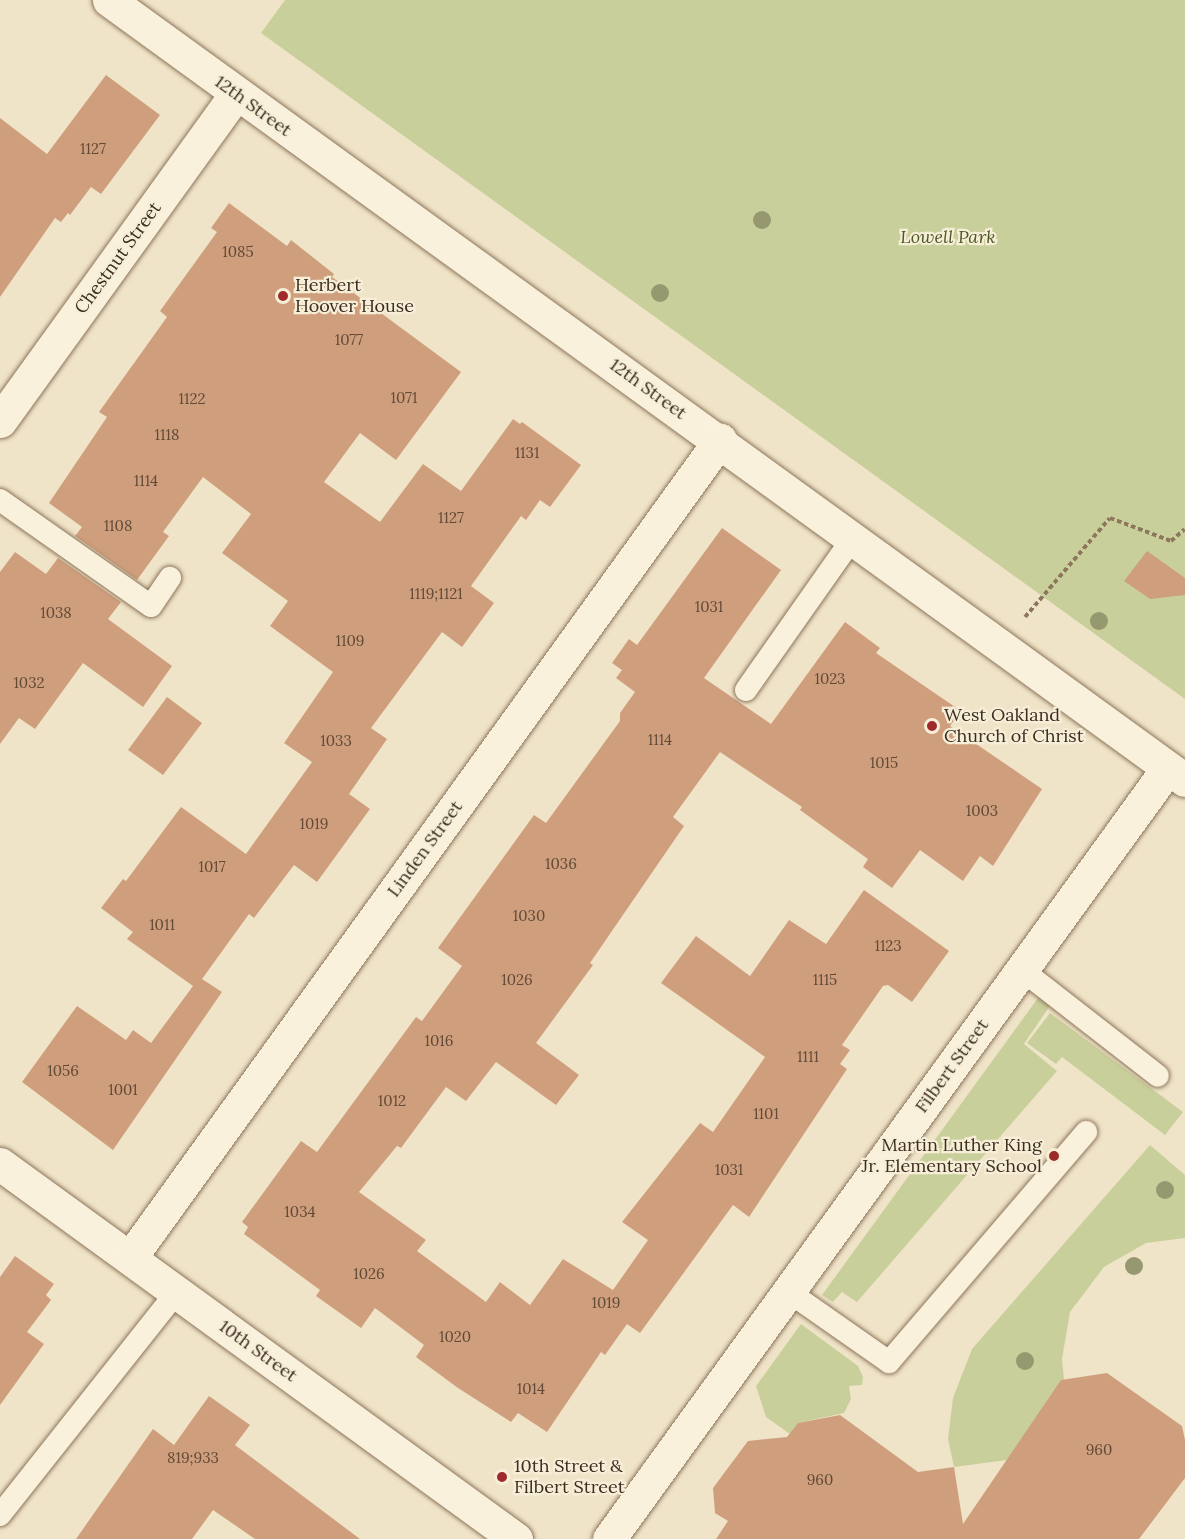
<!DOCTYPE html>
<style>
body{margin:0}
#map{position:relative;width:1185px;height:1539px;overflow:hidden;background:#f0e4c8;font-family:Lora,serif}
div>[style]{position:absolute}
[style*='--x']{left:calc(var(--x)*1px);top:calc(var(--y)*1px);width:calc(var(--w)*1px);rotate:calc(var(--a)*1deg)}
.green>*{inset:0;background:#c9cf9b}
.building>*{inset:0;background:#cf9f7d}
.path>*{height:4px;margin-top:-2px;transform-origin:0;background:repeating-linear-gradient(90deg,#8d765c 0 4.5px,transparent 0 7.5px)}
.roads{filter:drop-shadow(0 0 2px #8d765c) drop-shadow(0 0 2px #8d765c)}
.service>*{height:22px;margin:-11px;padding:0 11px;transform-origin:11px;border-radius:11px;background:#faf1dc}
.minor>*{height:33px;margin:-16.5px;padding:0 16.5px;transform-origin:16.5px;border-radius:16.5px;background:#faf1dc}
.trees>*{width:18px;height:18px;margin:-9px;border-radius:50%;background:#96986f}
.dots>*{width:16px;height:16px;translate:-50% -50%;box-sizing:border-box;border:3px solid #f7eed8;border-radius:50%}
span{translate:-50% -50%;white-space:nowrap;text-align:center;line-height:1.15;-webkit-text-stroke:4.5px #f7eed8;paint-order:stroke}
.number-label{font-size:15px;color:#624a37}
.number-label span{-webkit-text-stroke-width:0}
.street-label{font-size:18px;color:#3d2e20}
.park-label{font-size:18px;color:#4d5a26;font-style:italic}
.poi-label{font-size:18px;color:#3d2e20}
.left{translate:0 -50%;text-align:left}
.right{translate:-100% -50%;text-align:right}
</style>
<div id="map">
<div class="green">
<i style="clip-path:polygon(285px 0,1185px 0,1185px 699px,261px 33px)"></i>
<i style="clip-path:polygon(1038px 998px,1051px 1004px,1024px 1044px,1057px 1071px,857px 1302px,842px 1292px,833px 1302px,822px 1295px)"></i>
<i style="clip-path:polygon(1050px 1013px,1183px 1112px,1165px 1135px,1062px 1057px,1056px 1064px,1027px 1043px)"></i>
<i style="clip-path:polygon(1150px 1145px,1185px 1175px,1185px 1238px,1146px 1243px,1104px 1267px,1070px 1312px,1062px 1359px,1064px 1379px,1007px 1460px,954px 1467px,948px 1439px,953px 1398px,972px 1349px)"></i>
<i style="clip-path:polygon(801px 1324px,858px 1366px,863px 1377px,862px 1385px,849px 1386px,851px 1399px,844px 1413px,798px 1423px,790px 1434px,766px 1417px,756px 1386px)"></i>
</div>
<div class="building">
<i style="clip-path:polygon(106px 75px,160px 115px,101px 194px,91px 187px,70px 215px,68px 213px,61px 222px,55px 218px,0 297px,0 118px,47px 154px)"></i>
<i style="clip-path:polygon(229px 203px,287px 246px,291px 240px,334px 274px,332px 277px,461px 372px,396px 460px,360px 433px,324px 482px,380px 522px,423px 464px,461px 491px,513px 419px,520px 424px,522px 422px,581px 465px,550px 507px,540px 500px,526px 520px,521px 516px,471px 586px,494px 603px,462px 647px,442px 632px,371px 728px,387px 739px,349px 794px,370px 809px,317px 882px,294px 865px,254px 918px,249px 914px,202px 979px,222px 992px,113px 1150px,22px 1082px,77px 1006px,126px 1040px,133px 1030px,151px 1043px,193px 986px,127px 939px,133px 932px,101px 908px,123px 879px,126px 881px,181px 807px,246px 854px,312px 762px,284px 743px,333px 672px,270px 626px,288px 601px,222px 553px,251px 514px,203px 477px,163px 532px,169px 536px,137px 580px,75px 536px,82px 527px,49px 503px,107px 417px,99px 412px,167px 317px,160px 311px,217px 232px,211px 228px)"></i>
<i style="clip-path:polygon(722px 528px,781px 570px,704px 678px,771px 724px,845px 622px,880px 648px,876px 653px,961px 711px,950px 726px,1042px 789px,993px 866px,980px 856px,963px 881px,920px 850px,892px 888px,863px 867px,868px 859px,800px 810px,802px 807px,720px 752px,673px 817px,684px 826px,590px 963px,593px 965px,536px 1043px,579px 1075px,556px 1105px,496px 1062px,466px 1101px,446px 1087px,401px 1148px,397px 1146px,359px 1192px,426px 1240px,417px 1251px,486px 1302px,500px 1282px,530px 1305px,563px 1259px,613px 1290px,648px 1240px,622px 1222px,700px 1123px,713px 1132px,765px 1057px,661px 983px,696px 936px,750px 976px,789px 920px,826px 944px,864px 890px,949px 951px,912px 1002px,888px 985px,883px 986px,842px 1045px,850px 1050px,840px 1064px,847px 1069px,749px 1217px,733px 1205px,640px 1333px,627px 1324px,605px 1355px,601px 1352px,547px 1432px,518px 1413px,511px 1422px,458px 1388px,416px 1357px,424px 1345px,375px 1308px,361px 1328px,316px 1296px,320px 1290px,244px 1234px,248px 1227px,242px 1222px,301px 1141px,317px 1152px,416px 1017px,422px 1021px,462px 966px,438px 948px,534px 815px,546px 823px,620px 721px,620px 713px,635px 692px,616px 678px,622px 670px,612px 663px,629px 639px,637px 645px)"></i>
<i style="clip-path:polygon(1147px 551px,1185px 578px,1185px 595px,1150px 599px,1124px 581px)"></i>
<i style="clip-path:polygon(15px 552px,46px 574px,58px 558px,121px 602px,108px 619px,172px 666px,143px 707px,83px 663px,35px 729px,19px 718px,0 744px,0 572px)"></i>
<i style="clip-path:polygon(167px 697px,202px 723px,163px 775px,128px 750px)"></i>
<i style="clip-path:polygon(15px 1256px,54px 1284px,46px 1295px,51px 1300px,27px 1332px,44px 1344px,0 1405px,0 1277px)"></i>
<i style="clip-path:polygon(1107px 1373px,1182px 1426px,1185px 1440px,1185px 1478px,1139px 1539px,716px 1539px,728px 1521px,715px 1513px,713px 1488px,748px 1441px,787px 1437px,798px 1423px,840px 1415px,918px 1472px,954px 1467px,963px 1524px,1061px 1380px)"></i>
<i style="clip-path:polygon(209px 1396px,250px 1425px,235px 1445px,360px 1539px,255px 1539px,213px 1510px,192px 1539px,76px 1539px,153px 1429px,174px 1445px)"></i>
</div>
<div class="path">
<i style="--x:1025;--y:617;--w:130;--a:-49.4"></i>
<i style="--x:1110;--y:518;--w:65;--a:20.7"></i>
<i style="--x:1171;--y:541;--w:18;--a:-41"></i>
</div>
<div class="roads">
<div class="service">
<i style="--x:0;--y:500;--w:184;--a:35.1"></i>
<i style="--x:151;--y:606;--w:34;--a:-56"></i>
<i style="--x:746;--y:690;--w:186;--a:-54.9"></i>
<i style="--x:1022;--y:970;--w:172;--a:37.9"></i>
<i style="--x:789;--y:1292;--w:122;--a:35"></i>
<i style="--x:889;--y:1362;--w:303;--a:-49.4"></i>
<i style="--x:0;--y:1515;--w:285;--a:-51.6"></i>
</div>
<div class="minor">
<i style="--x:109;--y:0;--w:1329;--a:35.94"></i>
<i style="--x:0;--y:421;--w:402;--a:-54.2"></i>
<i style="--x:0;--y:1164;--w:638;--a:36.01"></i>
<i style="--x:130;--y:1258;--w:1009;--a:-54.2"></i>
<i style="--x:609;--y:1539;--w:952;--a:-54.06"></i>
</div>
</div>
<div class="trees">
<i style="left:762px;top:220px"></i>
<i style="left:660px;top:293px"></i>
<i style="left:1099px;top:621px"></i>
<i style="left:1165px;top:1190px"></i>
<i style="left:1134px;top:1266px"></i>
<i style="left:1025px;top:1361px"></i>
</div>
<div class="dots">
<i style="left:283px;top:296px;background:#9e2a2b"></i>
<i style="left:932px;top:726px;background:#9e2a2b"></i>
<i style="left:1054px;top:1156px;background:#9e2a2b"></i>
<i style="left:502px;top:1477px;background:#9e2a2b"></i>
</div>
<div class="number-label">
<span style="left:93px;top:149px">1127</span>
<span style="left:238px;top:252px">1085</span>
<span style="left:349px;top:340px">1077</span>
<span style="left:404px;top:398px">1071</span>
<span style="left:192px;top:399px">1122</span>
<span style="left:167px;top:435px">1118</span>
<span style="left:527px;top:453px">1131</span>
<span style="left:146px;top:481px">1114</span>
<span style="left:451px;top:518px">1127</span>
<span style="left:118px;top:526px">1108</span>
<span style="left:436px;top:594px">1119;1121</span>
<span style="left:709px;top:607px">1031</span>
<span style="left:56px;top:613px">1038</span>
<span style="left:350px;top:641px">1109</span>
<span style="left:830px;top:679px">1023</span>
<span style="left:29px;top:683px">1032</span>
<span style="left:660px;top:740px">1114</span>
<span style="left:336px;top:741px">1033</span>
<span style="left:884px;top:763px">1015</span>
<span style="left:982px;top:811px">1003</span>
<span style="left:314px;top:824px">1019</span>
<span style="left:561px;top:864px">1036</span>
<span style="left:212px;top:867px">1017</span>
<span style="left:529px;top:916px">1030</span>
<span style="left:162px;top:925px">1011</span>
<span style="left:888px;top:946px">1123</span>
<span style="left:517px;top:980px">1026</span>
<span style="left:825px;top:980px">1115</span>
<span style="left:439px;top:1041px">1016</span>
<span style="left:808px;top:1057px">1111</span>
<span style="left:63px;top:1071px">1056</span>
<span style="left:123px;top:1090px">1001</span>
<span style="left:392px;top:1101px">1012</span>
<span style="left:766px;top:1114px">1101</span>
<span style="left:729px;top:1170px">1031</span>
<span style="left:300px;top:1212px">1034</span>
<span style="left:369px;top:1274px">1026</span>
<span style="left:606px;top:1303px">1019</span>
<span style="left:455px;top:1337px">1020</span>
<span style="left:531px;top:1389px">1014</span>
<span style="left:1099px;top:1450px">960</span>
<span style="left:193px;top:1458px">819;933</span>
<span style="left:820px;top:1480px">960</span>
</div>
<div class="street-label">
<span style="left:253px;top:106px;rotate:36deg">12th Street</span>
<span style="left:118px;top:258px;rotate:-54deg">Chestnut Street</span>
<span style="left:648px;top:389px;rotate:36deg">12th Street</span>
<span style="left:425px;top:849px;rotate:-54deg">Linden Street</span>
<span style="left:952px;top:1066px;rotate:-54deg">Filbert Street</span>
<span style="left:258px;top:1351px;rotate:36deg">10th Street</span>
</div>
<div class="park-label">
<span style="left:948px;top:237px">Lowell Park</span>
</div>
<div class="poi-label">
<span class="left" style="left:295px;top:296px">Herbert<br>Hoover House</span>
<span class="left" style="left:944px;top:726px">West Oakland<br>Church of Christ</span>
<span class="right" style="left:1042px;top:1156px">Martin Luther King<br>Jr. Elementary School</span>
<span class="left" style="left:514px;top:1477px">10th Street &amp;<br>Filbert Street</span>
</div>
</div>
